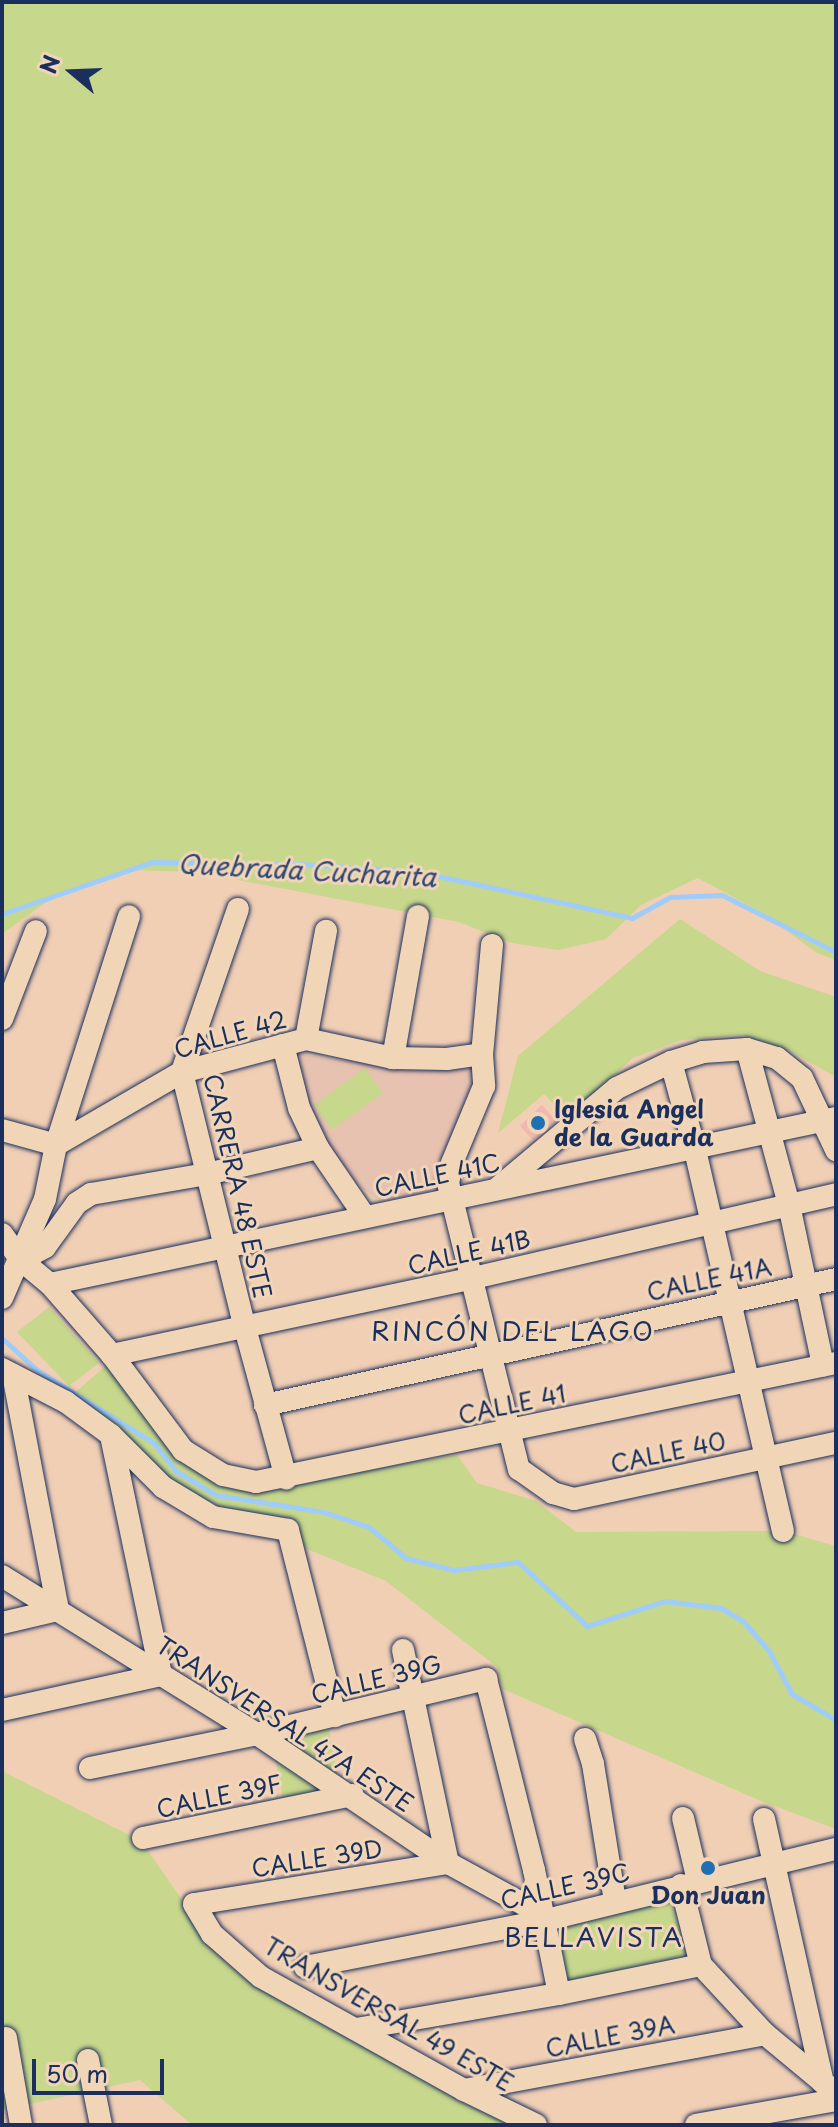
<!DOCTYPE html>
<meta charset="utf-8">
<style>
body{margin:0}
#map{position:relative;width:838px;height:2127px;overflow:hidden;background:#f1cfb5;font-family:"Playpen Sans",sans-serif}
div>[style]{position:absolute}
[style*='--x']{left:calc(var(--x)*1px);top:calc(var(--y)*1px);width:calc(var(--w)*1px);rotate:calc(var(--a)*1deg)}
.built>*{inset:0;background:#e8c2b0}
.green>*{inset:0;background:#c7d78b}
.stream>*{height:5px;margin:-2.5px;padding:0 2.5px;transform-origin:2.5px;border-radius:2.5px;background:#a0ccfa}
.building>*{inset:0;background:#f2b7af}
.roads{filter:drop-shadow(0 0 2px #1b2f5e) drop-shadow(0 0 2px #1b2f5e)}
.minor>*{height:22px;margin:-11px;padding:0 11px;transform-origin:11px;border-radius:11px;background:#f1d5b7}
.dots>*{width:22px;height:22px;translate:-50% -50%;box-sizing:border-box;border:4px solid #f1d5b7;border-radius:50%}
span{translate:-50% -50%;white-space:nowrap;text-align:center;line-height:1.15;-webkit-text-stroke:6px #f1d5b7;paint-order:stroke}
.street-label{font-size:24px;color:#1b2f5e}
.poi-label{font-size:24px;color:#1b2f5e;font-weight:700}
.left{translate:0 -50%;text-align:left}
.water-label{font-size:26px;color:#2f4775;font-style:italic}
.neighbourhood-label{font-size:26px;color:#1b2f5e;letter-spacing:2px}
.frame{position:absolute;inset:0;border:4px solid #1b2f5e;pointer-events:none}
.north{position:absolute;left:32px;top:32px;width:80px;height:80px;-webkit-text-stroke:6px #f1d5b7;paint-order:stroke;rotate:289deg;font-size:22px;font-weight:700;line-height:32px;text-align:center;color:#1b2f5e}
.north::after{content:'';display:block;margin:auto;width:28px;height:36px;background:#1b2f5e;clip-path:polygon(50% 0,100% 100%,50% 72%,0 100%)}
.scale{position:absolute;left:32px;top:2059px;width:132px;height:36px;box-sizing:border-box;border:4px solid #1b2f5e;border-top:0;padding-left:10px;font-size:24px;line-height:28px;white-space:nowrap;color:#1b2f5e;-webkit-text-stroke:6px #f1d5b7;paint-order:stroke}
</style>
<div id="map">
<div class="built">
<i style="clip-path:polygon(289px 1053px,418px 1070px,460px 1067px,471px 1070px,476px 1079px,431px 1190px,397px 1200px,374px 1198px,347px 1175px,326px 1147px)"></i>
</div>
<div class="green">
<i style="clip-path:polygon(2px 2px,836px 2px,836px 960px,817px 953px,761px 912px,698px 878px,641px 905px,606px 939px,558px 950px,512px 943px,459px 922px,196px 872px,132px 870px,53px 897px,2px 934px)"></i>
<i style="clip-path:polygon(680px 919px,760px 971px,836px 997px,836px 1077px,790px 1051px,743px 1035px,681px 1040px,633px 1058px,567px 1118px,544px 1094px,498px 1133px,518px 1056px)"></i>
<i style="clip-path:polygon(365px 1068px,383px 1093px,332px 1130px,314px 1105px)"></i>
<i style="clip-path:polygon(49px 1307px,99px 1363px,69px 1386px,17px 1332px)"></i>
<i style="clip-path:polygon(109px 1363px,171px 1445px,253px 1489px,457px 1455px,477px 1483px,536px 1501px,576px 1532px,783px 1531px,836px 1546px,836px 1829px,761px 1801px,503px 1689px,497px 1667px,386px 1581px,287px 1541px,171px 1482px,71px 1396px)"></i>
<i style="clip-path:polygon(328px 1726px,341px 1789px,283px 1799px,272px 1741px)"></i>
<i style="clip-path:polygon(2px 1771px,141px 1841px,227px 1964px,463px 2091px,517px 2125px,192px 2125px,140px 2080px,2px 2110px)"></i>
<i style="clip-path:polygon(669px 1899px,689px 1955px,564px 1982px,556px 1928px)"></i>
</div>
<div class="stream">
<i style="--x:2;--y:914;--w:159;--a:-19.1"></i>
<i style="--x:152;--y:862;--w:147;--a:0.8"></i>
<i style="--x:299;--y:864;--w:116;--a:3.5"></i>
<i style="--x:415;--y:871;--w:222;--a:12.2"></i>
<i style="--x:632;--y:918;--w:43;--a:-28.9"></i>
<i style="--x:670;--y:897;--w:52;--a:-2.2"></i>
<i style="--x:722;--y:895;--w:127;--a:26.6"></i>
<i style="--x:4;--y:1340;--w:45;--a:42.3"></i>
<i style="--x:37;--y:1370;--w:138;--a:32"></i>
<i style="--x:154;--y:1443;--w:36;--a:52"></i>
<i style="--x:176;--y:1471;--w:47;--a:31"></i>
<i style="--x:216;--y:1495;--w:109;--a:8.9"></i>
<i style="--x:324;--y:1512;--w:47;--a:18.4"></i>
<i style="--x:369;--y:1527;--w:48;--a:40"></i>
<i style="--x:406;--y:1558;--w:49;--a:14"></i>
<i style="--x:454;--y:1570;--w:64;--a:-7.1"></i>
<i style="--x:518;--y:1562;--w:94;--a:42.8"></i>
<i style="--x:587;--y:1626;--w:82;--a:-17.8"></i>
<i style="--x:665;--y:1601;--w:56;--a:7.1"></i>
<i style="--x:721;--y:1608;--w:26;--a:31"></i>
<i style="--x:743;--y:1621;--w:40;--a:49"></i>
<i style="--x:769;--y:1651;--w:49;--a:61.9"></i>
<i style="--x:792;--y:1694;--w:51;--a:30.6"></i>
</div>
<div class="building">
<i style="clip-path:polygon(542px 1105px,556px 1121px,533px 1140px,520px 1126px)"></i>
</div>
<div class="roads">
<div class="minor">
<i style="--x:238;--y:909;--w:172;--a:109"></i>
<i style="--x:182;--y:1072;--w:264;--a:76.2"></i>
<i style="--x:245;--y:1328;--w:156;--a:74.7"></i>
<i style="--x:492;--y:945;--w:109;--a:95.2"></i>
<i style="--x:482;--y:1054;--w:32;--a:86"></i>
<i style="--x:484;--y:1086;--w:83;--a:112.6"></i>
<i style="--x:452;--y:1163;--w:20;--a:101"></i>
<i style="--x:448;--y:1183;--w:295;--a:76.1"></i>
<i style="--x:519;--y:1469;--w:42;--a:35.2"></i>
<i style="--x:553;--y:1493;--w:22;--a:16"></i>
<i style="--x:574;--y:1499;--w:268;--a:-12.1"></i>
<i style="--x:2;--y:1019;--w:94;--a:-68.9"></i>
<i style="--x:306;--y:1039;--w:110;--a:-79.5"></i>
<i style="--x:283;--y:1045;--w:65;--a:75.7"></i>
<i style="--x:299;--y:1108;--w:44;--a:64.6"></i>
<i style="--x:318;--y:1148;--w:83;--a:55.7"></i>
<i style="--x:747;--y:1049;--w:162;--a:74.9"></i>
<i style="--x:789;--y:1205;--w:164;--a:78"></i>
<i style="--x:393;--y:1058;--w:144;--a:-80"></i>
<i style="--x:671;--y:1062;--w:91;--a:74.7"></i>
<i style="--x:695;--y:1150;--w:391;--a:77"></i>
<i style="--x:2;--y:1130;--w:56;--a:15.5"></i>
<i style="--x:56;--y:1145;--w:146;--a:-30.1"></i>
<i style="--x:182;--y:1072;--w:128;--a:-14.9"></i>
<i style="--x:306;--y:1039;--w:89;--a:12.3"></i>
<i style="--x:393;--y:1058;--w:54;--a:1.1"></i>
<i style="--x:447;--y:1059;--w:35;--a:-8"></i>
<i style="--x:499;--y:1187;--w:154;--a:-40"></i>
<i style="--x:617;--y:1088;--w:60;--a:-25.7"></i>
<i style="--x:671;--y:1062;--w:34;--a:-17"></i>
<i style="--x:703;--y:1052;--w:44;--a:-3.9"></i>
<i style="--x:747;--y:1049;--w:31;--a:17"></i>
<i style="--x:777;--y:1058;--w:32;--a:39"></i>
<i style="--x:802;--y:1078;--w:80;--a:64.7"></i>
<i style="--x:2;--y:1234;--w:32;--a:54"></i>
<i style="--x:21;--y:1260;--w:38;--a:40"></i>
<i style="--x:50;--y:1284;--w:94;--a:48.9"></i>
<i style="--x:112;--y:1355;--w:119;--a:53.2"></i>
<i style="--x:183;--y:1450;--w:47;--a:32"></i>
<i style="--x:223;--y:1475;--w:34;--a:12"></i>
<i style="--x:256;--y:1482;--w:592;--a:-11.59"></i>
<i style="--x:21;--y:1260;--w:27;--a:-28"></i>
<i style="--x:45;--y:1247;--w:54;--a:-54"></i>
<i style="--x:77;--y:1203;--w:17;--a:-33"></i>
<i style="--x:91;--y:1194;--w:118;--a:-9.8"></i>
<i style="--x:207;--y:1174;--w:114;--a:-13.2"></i>
<i style="--x:50;--y:1284;--w:803;--a:-11.93"></i>
<i style="--x:2;--y:1298;--w:108;--a:-66.5"></i>
<i style="--x:45;--y:1199;--w:55;--a:-78.5"></i>
<i style="--x:56;--y:1145;--w:240;--a:-72.3"></i>
<i style="--x:112;--y:1355;--w:365;--a:-12"></i>
<i style="--x:469;--y:1279;--w:377;--a:-13"></i>
<i style="--x:2;--y:1369;--w:72;--a:27.3"></i>
<i style="--x:66;--y:1402;--w:56;--a:36.3"></i>
<i style="--x:111;--y:1435;--w:74;--a:45"></i>
<i style="--x:163;--y:1487;--w:58;--a:31"></i>
<i style="--x:213;--y:1517;--w:76;--a:9.8"></i>
<i style="--x:288;--y:1530;--w:192;--a:75.8"></i>
<i style="--x:265;--y:1405;--w:585;--a:-12.44"></i>
<i style="--x:2;--y:1576;--w:300;--a:31.8"></i>
<i style="--x:257;--y:1734;--w:230;--a:34"></i>
<i style="--x:448;--y:1863;--w:106;--a:28.7"></i>
<i style="--x:2;--y:1623;--w:57;--a:-13.1"></i>
<i style="--x:58;--y:1610;--w:239;--a:-100.8"></i>
<i style="--x:403;--y:1650;--w:218;--a:78.1"></i>
<i style="--x:448;--y:1863;--w:257;--a:170.8"></i>
<i style="--x:194;--y:1904;--w:35;--a:59"></i>
<i style="--x:212;--y:1934;--w:65;--a:41.3"></i>
<i style="--x:261;--y:1977;--w:232;--a:29.1"></i>
<i style="--x:464;--y:2090;--w:80;--a:25.9"></i>
<i style="--x:2;--y:1710;--w:163;--a:-12.4"></i>
<i style="--x:161;--y:1675;--w:244;--a:-101.8"></i>
<i style="--x:585;--y:1739;--w:26;--a:72"></i>
<i style="--x:593;--y:1764;--w:139;--a:80.9"></i>
<i style="--x:90;--y:1768;--w:170;--a:-11.5"></i>
<i style="--x:257;--y:1734;--w:236;--a:-13.5"></i>
<i style="--x:486;--y:1679;--w:197;--a:75.9"></i>
<i style="--x:534;--y:1870;--w:126;--a:78.6"></i>
<i style="--x:683;--y:1818;--w:65;--a:76.6"></i>
<i style="--x:764;--y:1819;--w:270;--a:77.4"></i>
<i style="--x:143;--y:1838;--w:214;--a:-11.6"></i>
<i style="--x:681;--y:1885;--w:82;--a:76"></i>
<i style="--x:701;--y:1965;--w:94;--a:47.2"></i>
<i style="--x:765;--y:2034;--w:92;--a:39.7"></i>
<i style="--x:305;--y:1967;--w:241;--a:-11"></i>
<i style="--x:542;--y:1921;--w:303;--a:-13.8"></i>
<i style="--x:356;--y:2029;--w:206;--a:-9.8"></i>
<i style="--x:559;--y:1994;--w:145;--a:-11.5"></i>
<i style="--x:6;--y:2038;--w:88;--a:80.2"></i>
<i style="--x:88;--y:2060;--w:66;--a:78.7"></i>
<i style="--x:464;--y:2090;--w:306;--a:-10.5"></i>
<i style="--x:696;--y:2125;--w:142;--a:-10.1"></i>
</div>
</div>
<div class="dots">
<i style="left:538px;top:1123px;background:#1f6fb2"></i>
<i style="left:708px;top:1868px;background:#1f6fb2"></i>
</div>
<div class="street-label">
<span style="left:230px;top:1034px;rotate:-16deg">CALLE 42</span>
<span style="left:437px;top:1175px;rotate:-12deg">CALLE 41C</span>
<span style="left:238px;top:1186px;rotate:77deg">CARRERA 48 ESTE</span>
<span style="left:469px;top:1252px;rotate:-13deg">CALLE 41B</span>
<span style="left:709px;top:1279px;rotate:-12deg">CALLE 41A</span>
<span style="left:512px;top:1404px;rotate:-12deg">CALLE 41</span>
<span style="left:668px;top:1452px;rotate:-12deg">CALLE 40</span>
<span style="left:376px;top:1679px;rotate:-14deg">CALLE 39G</span>
<span style="left:285px;top:1724px;rotate:33deg">TRANSVERSAL 47A ESTE</span>
<span style="left:219px;top:1796px;rotate:-12deg">CALLE 39F</span>
<span style="left:317px;top:1858px;rotate:-9deg">CALLE 39D</span>
<span style="left:565px;top:1886px;rotate:-13deg">CALLE 39C</span>
<span style="left:389px;top:2014px;rotate:30deg">TRANSVERSAL 49 ESTE</span>
<span style="left:610px;top:2036px;rotate:-11deg">CALLE 39A</span>
</div>
<div class="poi-label">
<span class="left" style="left:554px;top:1123px">Iglesia Angel<br>de la Guarda</span>
<span style="left:708px;top:1895px">Don Juan</span>
</div>
<div class="water-label">
<span style="left:307px;top:870px;rotate:3deg">Quebrada Cucharita</span>
</div>
<div class="neighbourhood-label">
<span style="left:513px;top:1331px">RINCÓN DEL LAGO</span>
<span style="left:594px;top:1937px">BELLAVISTA</span>
</div>
<div class="frame"></div>
<div class="north">N</div>
<div class="scale">50 m</div>
</div>
